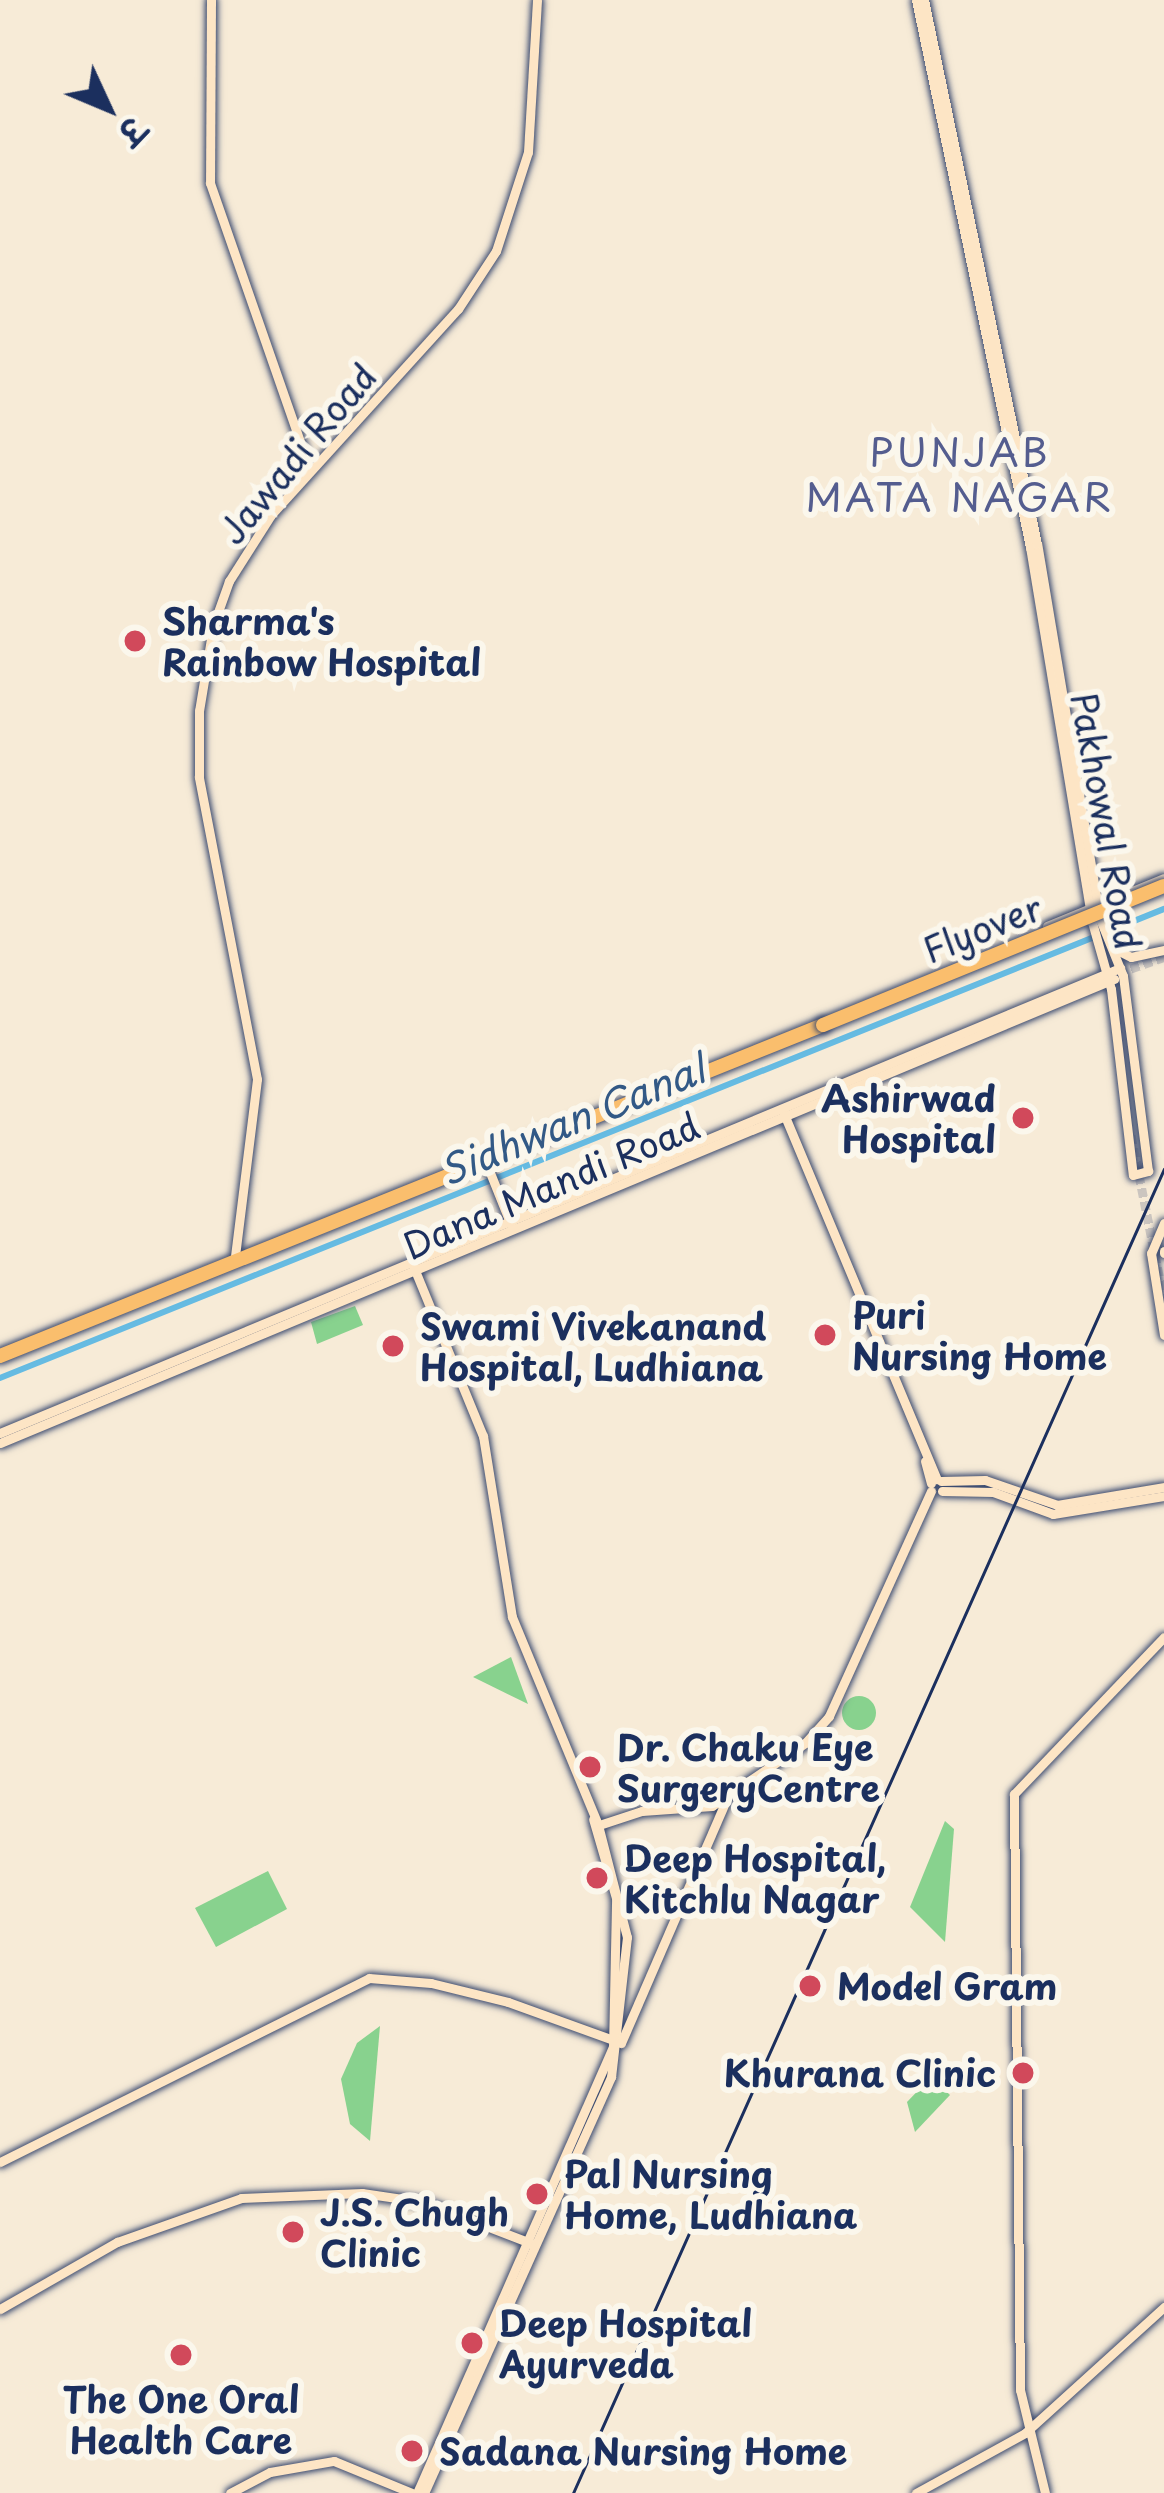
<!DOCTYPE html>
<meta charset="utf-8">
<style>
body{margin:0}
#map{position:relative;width:1164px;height:2493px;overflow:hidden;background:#f7ebd7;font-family:"Playpen Sans","Playpen Sans Deva",sans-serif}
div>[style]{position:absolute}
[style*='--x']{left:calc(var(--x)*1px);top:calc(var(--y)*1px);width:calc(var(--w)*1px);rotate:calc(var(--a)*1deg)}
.green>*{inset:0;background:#88d28e}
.round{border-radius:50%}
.canal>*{height:6px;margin:-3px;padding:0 3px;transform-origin:3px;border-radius:3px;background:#66bbe2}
.secondary-tunnel>*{height:9px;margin-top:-4.5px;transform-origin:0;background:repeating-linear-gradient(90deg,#cbc5bf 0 9px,transparent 0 13.5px)}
.roads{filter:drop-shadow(0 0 3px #3c4b70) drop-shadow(0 0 3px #3c4b70)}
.secondary>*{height:9px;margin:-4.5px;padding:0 4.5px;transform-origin:4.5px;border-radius:4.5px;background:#fde5c5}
.highway>*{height:14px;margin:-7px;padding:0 7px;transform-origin:7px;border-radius:7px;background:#fabe6d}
.rail>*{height:3px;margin:-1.5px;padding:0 1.5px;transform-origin:1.5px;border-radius:1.5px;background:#1b2f5e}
.bridges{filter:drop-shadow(0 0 3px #3c4b70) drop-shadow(0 0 3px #3c4b70)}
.highway-bridge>*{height:14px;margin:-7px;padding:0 7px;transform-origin:7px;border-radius:7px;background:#fabe6d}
.dots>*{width:33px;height:33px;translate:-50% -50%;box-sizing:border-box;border:6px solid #fbf7ec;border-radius:50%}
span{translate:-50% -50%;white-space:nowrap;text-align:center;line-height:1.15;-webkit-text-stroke:12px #fbf7ec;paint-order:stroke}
.street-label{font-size:36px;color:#1b2f5e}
.poi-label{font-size:36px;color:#1b2f5e;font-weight:700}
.left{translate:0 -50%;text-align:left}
.right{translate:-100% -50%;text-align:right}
.neighbourhood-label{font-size:39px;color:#545d8f;letter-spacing:3px}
.water-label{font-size:39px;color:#325986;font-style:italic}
.north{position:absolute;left:48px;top:48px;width:120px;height:120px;-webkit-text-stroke:9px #fbf7ec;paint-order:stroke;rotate:134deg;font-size:33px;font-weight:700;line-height:48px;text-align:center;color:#1b2f5e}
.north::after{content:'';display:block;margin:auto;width:42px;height:54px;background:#1b2f5e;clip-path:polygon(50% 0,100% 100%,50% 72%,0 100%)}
</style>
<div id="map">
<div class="green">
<i style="clip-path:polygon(355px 1306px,363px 1325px,317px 1344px,311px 1322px)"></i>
<i style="clip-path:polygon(511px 1657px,528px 1704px,473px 1677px)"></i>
<i class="round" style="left:842px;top:1696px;width:34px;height:34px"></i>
<i style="clip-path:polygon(945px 1821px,954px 1829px,945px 1942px,910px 1907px)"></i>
<i style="clip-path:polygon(268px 1871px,287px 1909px,216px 1947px,195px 1908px)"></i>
<i style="clip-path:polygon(380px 2026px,370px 2141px,350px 2124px,341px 2079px,357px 2043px)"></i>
<i style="clip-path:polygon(931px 2077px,950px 2095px,915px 2132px,907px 2102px)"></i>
</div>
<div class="canal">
<i style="--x:0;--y:1378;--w:1255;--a:-21.95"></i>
</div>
<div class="secondary-tunnel">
<i style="--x:1118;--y:973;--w:49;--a:-19.2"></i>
<i style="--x:1131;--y:1135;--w:168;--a:78.7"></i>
</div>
<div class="roads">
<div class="secondary">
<i style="--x:211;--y:0;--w:183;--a:90.3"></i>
<i style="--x:210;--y:183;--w:302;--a:70.8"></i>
<i style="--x:916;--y:0;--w:559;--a:78.23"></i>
<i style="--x:1030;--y:547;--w:380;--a:80.6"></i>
<i style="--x:1092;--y:922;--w:70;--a:74.2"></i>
<i style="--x:1111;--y:989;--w:187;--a:83.3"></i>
<i style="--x:1133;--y:1175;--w:16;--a:-15"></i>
<i style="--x:1148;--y:1171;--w:197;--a:-97.3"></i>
<i style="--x:1123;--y:976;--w:61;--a:-112"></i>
<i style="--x:1100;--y:919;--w:380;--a:-99.5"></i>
<i style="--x:1037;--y:544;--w:556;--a:-101.73"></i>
<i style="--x:1047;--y:926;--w:126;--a:-22.3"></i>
<i style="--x:1113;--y:948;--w:20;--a:27"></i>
<i style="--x:1131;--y:957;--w:34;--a:-12"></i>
<i style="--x:784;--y:1114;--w:396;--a:67.3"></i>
<i style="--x:485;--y:1160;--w:70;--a:68.2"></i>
<i style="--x:1164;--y:1223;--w:33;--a:113"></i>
<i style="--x:1151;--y:1253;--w:83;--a:81"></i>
<i style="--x:1164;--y:1251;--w:2;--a:90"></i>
<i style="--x:235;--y:1256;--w:178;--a:-82.9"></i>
<i style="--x:257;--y:1079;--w:308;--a:-100.9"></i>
<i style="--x:199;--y:777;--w:66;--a:-90"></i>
<i style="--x:199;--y:711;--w:86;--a:-80.6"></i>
<i style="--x:213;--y:626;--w:48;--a:-70.4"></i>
<i style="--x:229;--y:581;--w:78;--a:-57.5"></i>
<i style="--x:271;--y:515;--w:278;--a:-47.8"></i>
<i style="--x:458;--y:309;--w:69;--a:-56.8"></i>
<i style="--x:496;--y:251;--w:104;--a:-72.1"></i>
<i style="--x:528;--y:152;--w:152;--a:-86.6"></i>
<i style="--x:412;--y:1263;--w:187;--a:67.7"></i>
<i style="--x:483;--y:1436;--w:183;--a:80.9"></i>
<i style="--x:512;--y:1617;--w:225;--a:67.5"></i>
<i style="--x:598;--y:1825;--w:116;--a:75.5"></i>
<i style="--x:627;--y:1937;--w:141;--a:96.5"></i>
<i style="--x:611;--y:2077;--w:456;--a:114.2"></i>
<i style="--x:0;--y:1433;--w:1213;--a:-22.55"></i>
<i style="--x:0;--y:1443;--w:1207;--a:-22.61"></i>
<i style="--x:925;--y:1461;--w:23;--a:75"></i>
<i style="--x:941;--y:1481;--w:44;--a:-1.3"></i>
<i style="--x:985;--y:1480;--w:76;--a:19.1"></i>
<i style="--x:1057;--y:1505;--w:109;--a:-9.5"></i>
<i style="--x:942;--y:1491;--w:51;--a:1.1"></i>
<i style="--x:993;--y:1492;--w:64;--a:20.1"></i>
<i style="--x:1053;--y:1514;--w:112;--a:-9.2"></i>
<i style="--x:596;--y:1826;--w:48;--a:-18.1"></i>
<i style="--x:642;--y:1811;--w:70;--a:-4.1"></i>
<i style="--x:712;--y:1806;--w:112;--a:-34.1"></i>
<i style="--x:805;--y:1743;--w:36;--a:-48"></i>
<i style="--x:829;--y:1716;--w:247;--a:-65.6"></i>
<i style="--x:0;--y:2162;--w:412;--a:-26.5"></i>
<i style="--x:369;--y:1978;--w:62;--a:4.6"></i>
<i style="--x:431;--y:1983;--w:79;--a:13.9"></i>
<i style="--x:508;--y:2002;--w:120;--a:19.9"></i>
<i style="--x:621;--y:2043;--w:265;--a:-66.6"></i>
<i style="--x:0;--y:2309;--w:135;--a:-29.8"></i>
<i style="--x:117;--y:2242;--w:132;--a:-19.5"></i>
<i style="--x:241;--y:2198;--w:121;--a:-2.4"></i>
<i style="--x:362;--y:2193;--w:63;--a:8.3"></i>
<i style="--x:424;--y:2202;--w:114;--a:21.1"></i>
<i style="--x:230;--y:2493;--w:45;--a:-27.7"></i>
<i style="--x:270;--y:2472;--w:65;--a:-9.8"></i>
<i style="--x:334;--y:2461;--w:84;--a:22.3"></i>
<i style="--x:417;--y:2493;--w:487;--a:-66.3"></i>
<i style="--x:613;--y:2047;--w:149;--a:-88.8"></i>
<i style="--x:616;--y:1898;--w:82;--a:-106.2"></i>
<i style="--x:916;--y:2493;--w:124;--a:-28.8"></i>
<i style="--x:1025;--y:2433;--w:188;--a:-42.2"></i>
<i style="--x:1045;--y:2493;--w:106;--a:-103.6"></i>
<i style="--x:1020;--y:2390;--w:596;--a:-90.58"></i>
<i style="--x:1014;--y:1794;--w:217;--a:-46.3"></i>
</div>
<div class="highway">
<i style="--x:0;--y:1356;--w:887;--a:-21.91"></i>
</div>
</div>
<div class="rail">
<i style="--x:573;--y:2493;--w:1450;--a:-65.95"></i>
</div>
<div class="bridges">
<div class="highway-bridge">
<i style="--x:823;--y:1025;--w:368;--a:-22.2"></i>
</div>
</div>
<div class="dots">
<i style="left:135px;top:641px;background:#d1495b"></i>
<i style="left:1023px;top:1118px;background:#d1495b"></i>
<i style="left:825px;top:1335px;background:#d1495b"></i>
<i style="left:393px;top:1346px;background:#d1495b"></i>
<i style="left:590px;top:1767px;background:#d1495b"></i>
<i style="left:597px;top:1878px;background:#d1495b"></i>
<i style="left:810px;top:1986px;background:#d1495b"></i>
<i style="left:1023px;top:2073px;background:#d1495b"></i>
<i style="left:537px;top:2194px;background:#d1495b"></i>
<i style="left:293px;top:2232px;background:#d1495b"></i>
<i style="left:472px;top:2343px;background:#d1495b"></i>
<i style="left:181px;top:2355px;background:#d1495b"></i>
<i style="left:412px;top:2451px;background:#d1495b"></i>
</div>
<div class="street-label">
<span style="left:297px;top:453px;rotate:-50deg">Jawadi Road</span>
<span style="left:1107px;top:821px;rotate:80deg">Pakhowal Road</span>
<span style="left:982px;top:928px;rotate:-22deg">Flyover</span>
<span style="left:551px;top:1185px;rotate:-23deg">Dana Mandi Road</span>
</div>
<div class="poi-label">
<span class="left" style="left:162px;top:641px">Sharma's<br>Rainbow Hospital</span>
<span class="right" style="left:996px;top:1118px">Ashirwad<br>Hospital</span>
<span class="left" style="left:852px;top:1335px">Puri<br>Nursing Home</span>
<span class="left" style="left:420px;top:1346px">Swami Vivekanand<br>Hospital, Ludhiana</span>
<span class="left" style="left:617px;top:1767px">Dr. Chaku Eye<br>SurgeryCentre</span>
<span class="left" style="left:624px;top:1878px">Deep Hospital,<br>Kitchlu Nagar</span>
<span class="left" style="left:837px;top:1986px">Model Gram</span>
<span class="right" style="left:996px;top:2073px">Khurana Clinic</span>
<span class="left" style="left:564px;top:2194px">Pal Nursing<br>Home, Ludhiana</span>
<span class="left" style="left:320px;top:2232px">J.S. Chugh<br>Clinic</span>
<span class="left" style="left:499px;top:2343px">Deep Hospital<br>Ayurveda</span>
<span style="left:181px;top:2419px">The One Oral<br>Health Care</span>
<span class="left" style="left:439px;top:2451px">Sadana Nursing Home</span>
</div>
<div class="neighbourhood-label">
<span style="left:960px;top:474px">PUNJAB<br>MATA NAGAR</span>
</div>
<div class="water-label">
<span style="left:572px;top:1119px;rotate:-22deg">Sidhwan Canal</span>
</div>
<div class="north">उ</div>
</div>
